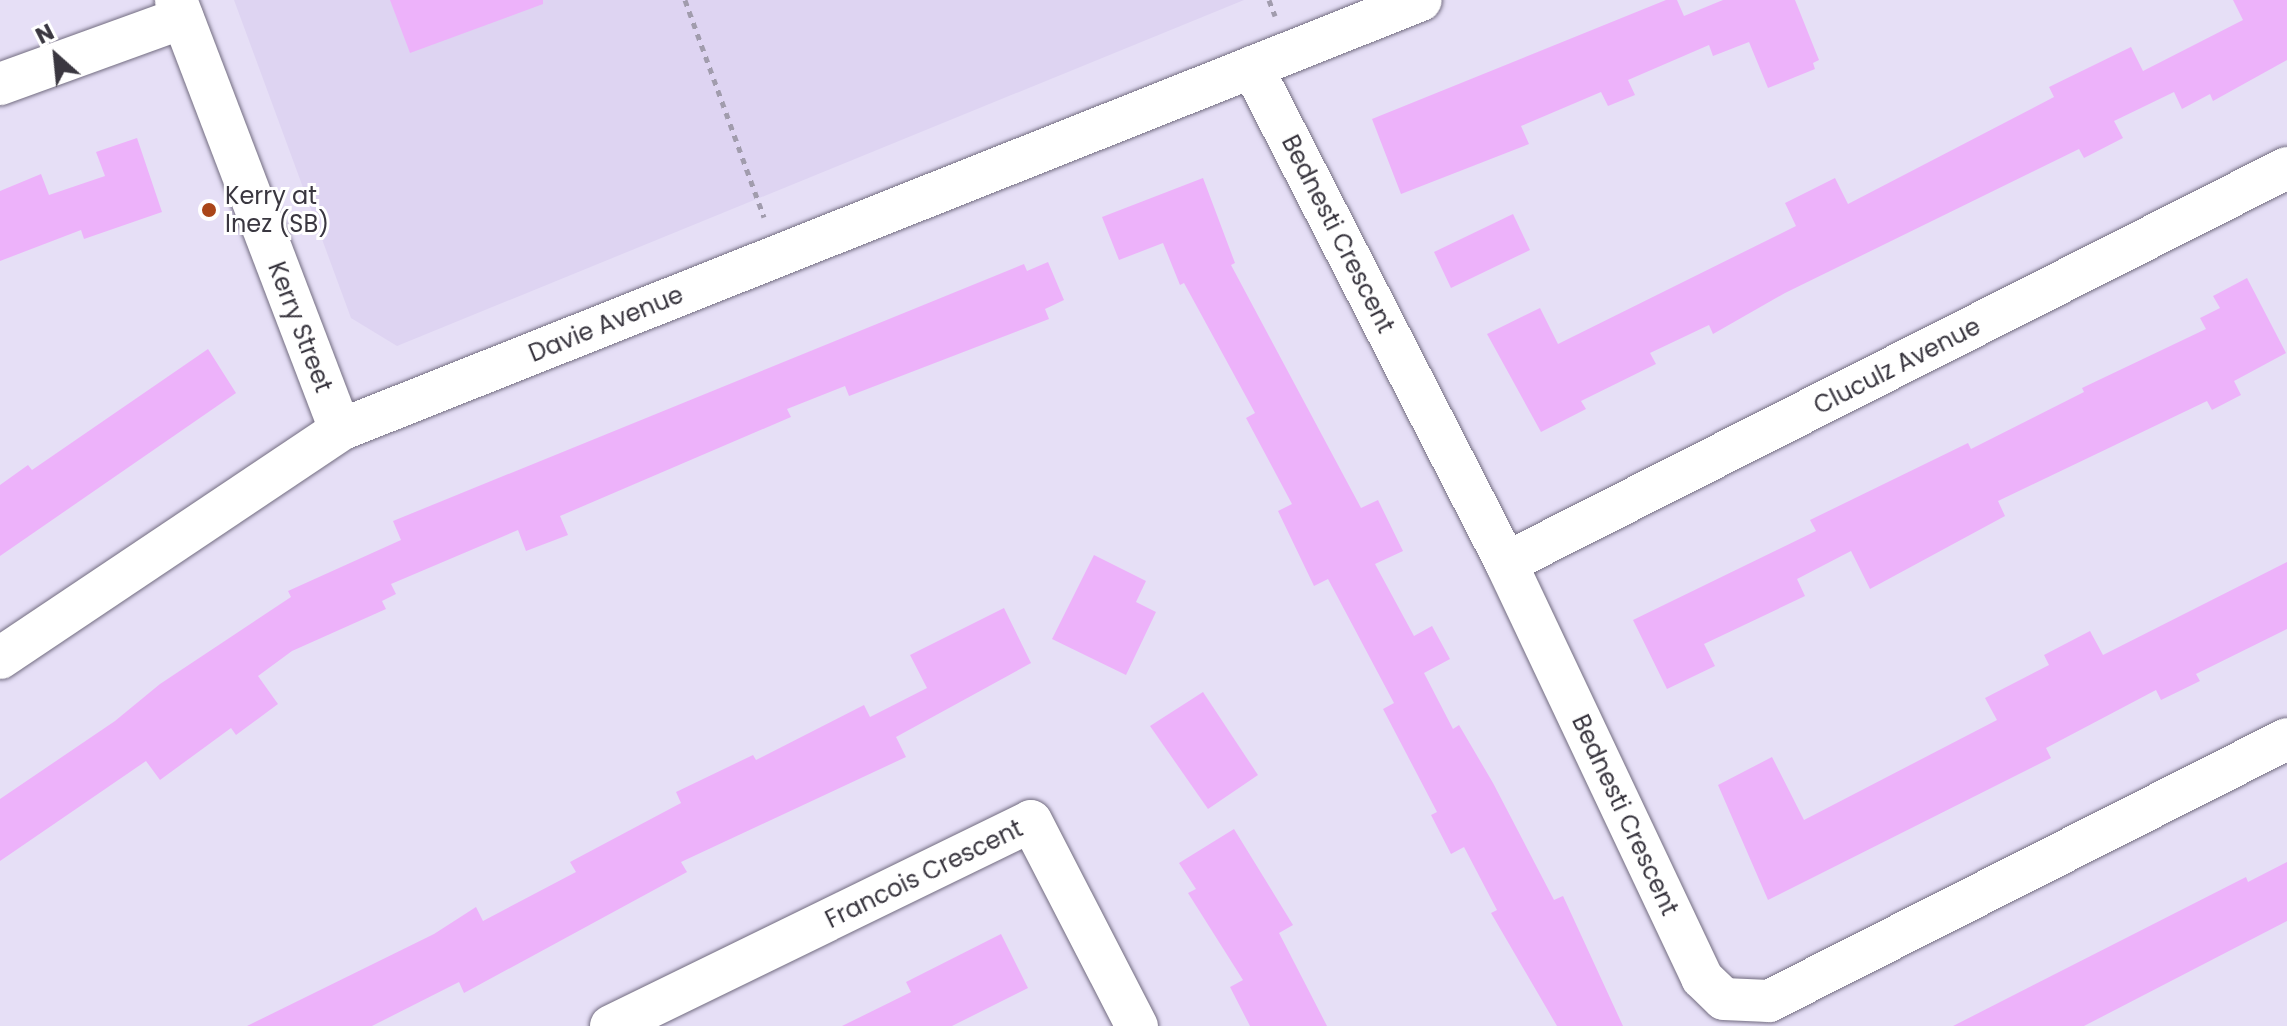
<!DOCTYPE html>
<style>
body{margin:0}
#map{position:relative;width:2287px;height:1026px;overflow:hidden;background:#e6dff6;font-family:Poppins,sans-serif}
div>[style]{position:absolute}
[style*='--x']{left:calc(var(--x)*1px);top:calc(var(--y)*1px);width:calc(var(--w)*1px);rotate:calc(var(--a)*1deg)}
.built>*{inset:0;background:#ded4f2}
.building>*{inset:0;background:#edb2fa}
.path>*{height:5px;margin-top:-2.5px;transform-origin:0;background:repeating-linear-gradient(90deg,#a19cad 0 6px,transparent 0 12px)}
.roads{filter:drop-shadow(0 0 2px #726c80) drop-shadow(0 0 2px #726c80)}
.minor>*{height:42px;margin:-21px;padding:0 21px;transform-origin:21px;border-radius:21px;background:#fff}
.dots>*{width:22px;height:22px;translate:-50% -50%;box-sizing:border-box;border:4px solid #fff;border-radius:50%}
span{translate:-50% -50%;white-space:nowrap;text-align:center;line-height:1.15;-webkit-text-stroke:6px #fff;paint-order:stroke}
.poi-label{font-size:24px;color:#3a3740}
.left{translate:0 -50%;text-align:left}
.street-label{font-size:24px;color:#3a3740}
.north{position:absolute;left:16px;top:16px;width:80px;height:80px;-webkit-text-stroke:6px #fff;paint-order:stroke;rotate:333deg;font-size:22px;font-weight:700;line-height:32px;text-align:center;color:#3a3740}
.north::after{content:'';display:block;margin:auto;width:28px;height:36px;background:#3a3740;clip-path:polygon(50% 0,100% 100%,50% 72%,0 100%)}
</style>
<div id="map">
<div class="built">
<i style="clip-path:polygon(234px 0,1244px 0,397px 346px,351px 318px)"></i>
</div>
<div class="building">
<i style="clip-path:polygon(390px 0,543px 0,543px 4px,410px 53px)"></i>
<i style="clip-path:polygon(1666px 0,1677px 0,1684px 16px,1723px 0,1795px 0,1819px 60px,1813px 63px,1815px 69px,1768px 88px,1749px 42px,1713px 56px,1709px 45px,1628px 80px,1635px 95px,1608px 106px,1601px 92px,1521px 126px,1529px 144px,1401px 194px,1372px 119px)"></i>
<i style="clip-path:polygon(2233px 0,2287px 0,2287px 60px,2213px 101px,2210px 94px,2182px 109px,2174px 92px,2114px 121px,2123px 138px,2084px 158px,2079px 149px,1785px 293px,1713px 334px,1709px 325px,1650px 353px,1656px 364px,1581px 401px,1586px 409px,1541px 432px,1487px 334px,1540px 308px,1558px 344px,1796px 226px,1785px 203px,1835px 178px,1848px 204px,2054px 97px,2049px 87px,2131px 47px,2143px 71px,2243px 20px)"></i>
<i style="clip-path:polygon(137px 138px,162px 212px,84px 239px,81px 230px,0 261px,0 191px,41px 174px,49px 195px,105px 176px,96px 152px)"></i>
<i style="clip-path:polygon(1203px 178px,1235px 263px,1231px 265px,1361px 508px,1378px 500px,1403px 551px,1375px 564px,1414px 636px,1432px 626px,1450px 659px,1424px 673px,1453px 729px,1459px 725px,1493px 783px,1554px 900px,1563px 896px,1623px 1026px,1557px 1026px,1491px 913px,1497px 910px,1464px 847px,1451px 854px,1431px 815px,1437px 812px,1383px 709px,1394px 703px,1328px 579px,1314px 586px,1278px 511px,1292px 504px,1246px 418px,1255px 413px,1184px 283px,1180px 285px,1163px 243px,1119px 260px,1102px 217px)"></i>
<i style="clip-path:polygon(1513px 214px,1530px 250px,1451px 288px,1434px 252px)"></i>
<i style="clip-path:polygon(1048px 262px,1064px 300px,1045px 309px,1049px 319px,849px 396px,845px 386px,787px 409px,791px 417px,560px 516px,568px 535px,526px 551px,518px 530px,391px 584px,396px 594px,382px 601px,386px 609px,292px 651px,258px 676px,278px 704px,236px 735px,231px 728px,160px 780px,146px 761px,0 861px,0 799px,115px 721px,160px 684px,291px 597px,288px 591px,401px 540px,393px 521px,1024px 264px,1027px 271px)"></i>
<i style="clip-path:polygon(2247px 278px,2286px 353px,2234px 381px,2241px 395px,2212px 410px,2207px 401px,1998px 501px,2005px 516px,1870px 589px,1851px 551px,1797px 579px,1805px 596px,1704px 644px,1715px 666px,1667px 689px,1633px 620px,1816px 531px,1810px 520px,1968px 443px,1971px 449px,2084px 392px,2082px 388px,2206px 329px,2200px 318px,2220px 308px,2213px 296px)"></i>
<i style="clip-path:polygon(208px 349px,236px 393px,0 556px,0 485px,28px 465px,32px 470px)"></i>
<i style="clip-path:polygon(1094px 555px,1146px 581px,1136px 602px,1156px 612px,1126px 675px,1052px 639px)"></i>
<i style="clip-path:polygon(2287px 562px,2287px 629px,2196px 674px,2200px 681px,2161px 700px,2156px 690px,2046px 748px,2051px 758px,1768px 900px,1718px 785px,1772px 757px,1804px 820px,1997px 720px,1985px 698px,2049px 665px,2044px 655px,2090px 631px,2103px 655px)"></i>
<i style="clip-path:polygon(1004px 608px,1031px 663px,896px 737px,906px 757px,681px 862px,687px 872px,464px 993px,459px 982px,372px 1026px,247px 1026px,434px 934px,476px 907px,483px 921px,576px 872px,570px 862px,681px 803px,676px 792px,701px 780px,753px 755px,756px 760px,864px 705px,870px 717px,927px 688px,910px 655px)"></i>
<i style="clip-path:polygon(1203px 692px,1258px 775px,1208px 809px,1150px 726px)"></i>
<i style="clip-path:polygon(1234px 829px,1293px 925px,1279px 933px,1327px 1026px,1250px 1026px,1230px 987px,1243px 980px,1188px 893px,1196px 889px,1179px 863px)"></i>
<i style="clip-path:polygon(2287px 862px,2287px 921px,2084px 1026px,1953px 1026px,2246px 877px,2248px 882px)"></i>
<i style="clip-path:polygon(1001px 934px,1028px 988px,952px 1026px,842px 1026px,911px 992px,906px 982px)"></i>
</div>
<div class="path">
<i style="--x:685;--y:0;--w:231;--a:70"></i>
<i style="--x:1269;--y:0;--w:17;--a:69"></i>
</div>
<div class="roads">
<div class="minor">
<i style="--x:176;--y:0;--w:460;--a:69.1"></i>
<i style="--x:1252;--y:67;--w:557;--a:62.88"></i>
<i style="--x:1506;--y:563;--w:459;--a:64.7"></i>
<i style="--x:1702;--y:978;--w:30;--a:44"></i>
<i style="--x:1724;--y:999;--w:45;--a:2.5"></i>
<i style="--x:1769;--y:1001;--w:580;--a:-26.83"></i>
<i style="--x:0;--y:84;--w:194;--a:-19.9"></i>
<i style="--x:1506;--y:563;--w:875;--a:-26.83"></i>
<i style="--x:0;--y:658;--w:409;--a:-33.8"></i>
<i style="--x:340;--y:430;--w:1163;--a:-21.69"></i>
<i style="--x:611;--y:1026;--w:467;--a:-26"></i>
<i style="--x:1031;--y:821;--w:231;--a:62.7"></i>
</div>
</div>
<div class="dots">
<i style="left:209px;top:210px;background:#aa4519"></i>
</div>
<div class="poi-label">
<span class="left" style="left:225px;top:210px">Kerry at<br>Inez (SB)</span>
</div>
<div class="street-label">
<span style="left:1338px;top:234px;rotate:63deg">Bednesti Crescent</span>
<span style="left:606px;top:324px;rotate:-22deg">Davie Avenue</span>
<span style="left:300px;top:327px;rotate:69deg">Kerry Street</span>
<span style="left:1897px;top:366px;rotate:-27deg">Cluculz Avenue</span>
<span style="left:1625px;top:815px;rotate:65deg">Bednesti Crescent</span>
<span style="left:924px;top:874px;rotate:-26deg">Francois Crescent</span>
</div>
<div class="north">N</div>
</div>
